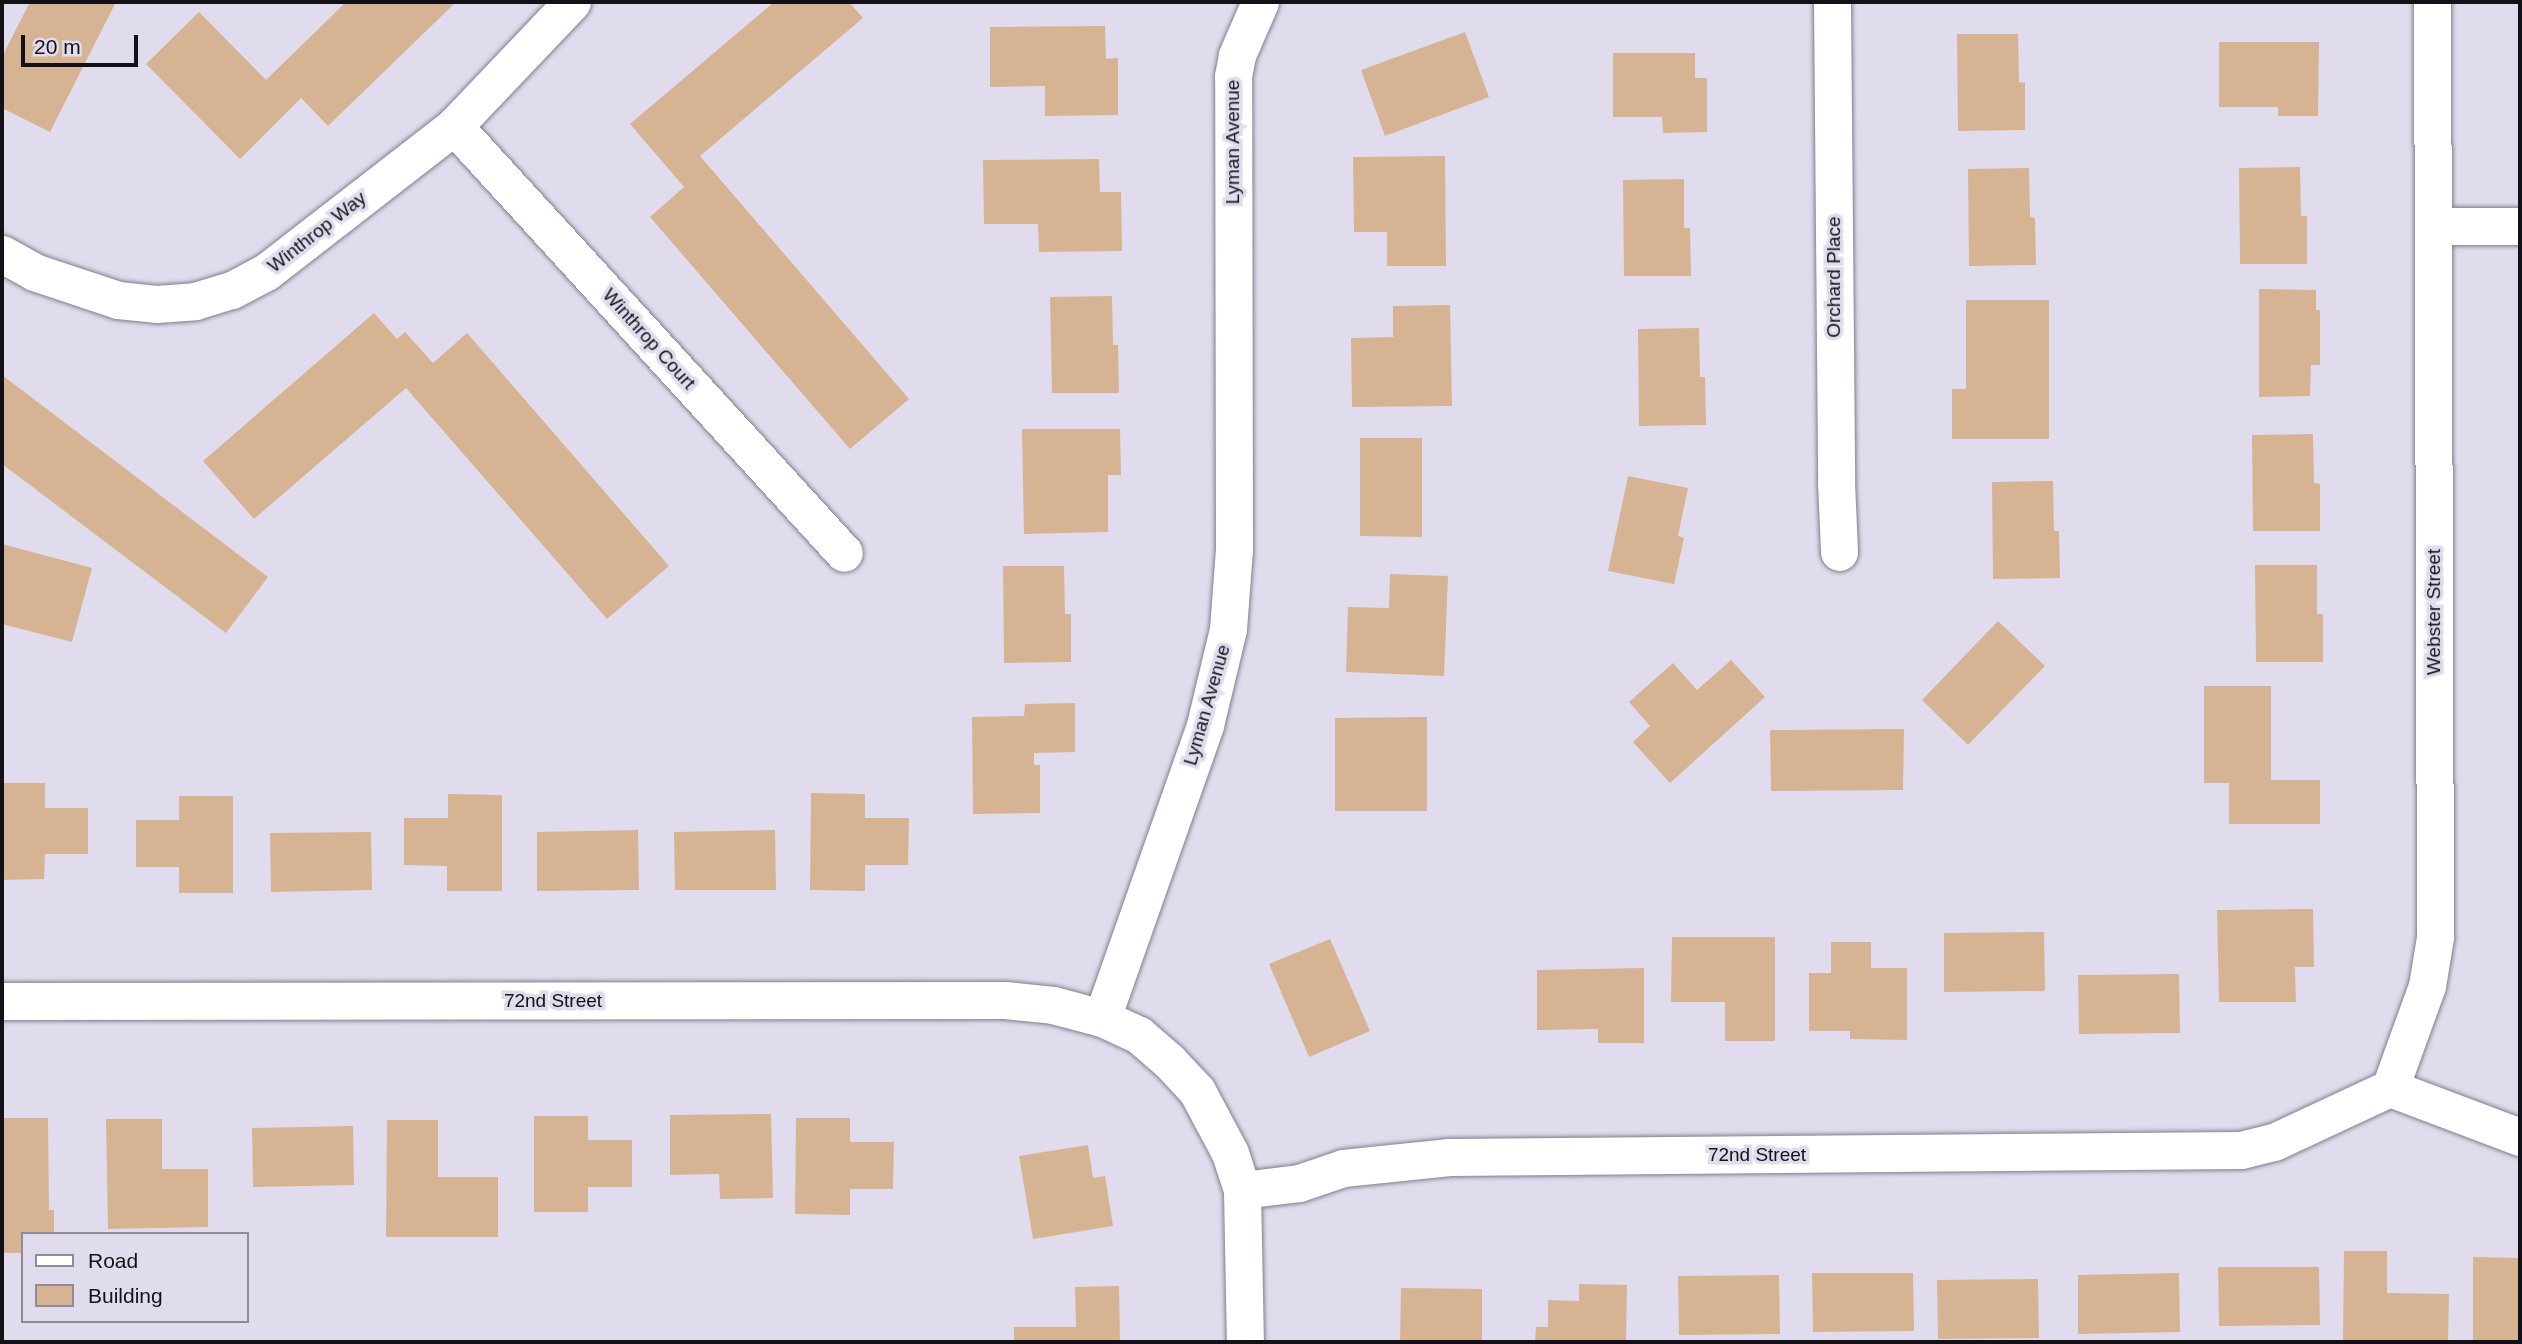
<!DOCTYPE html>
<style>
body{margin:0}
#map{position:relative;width:2522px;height:1344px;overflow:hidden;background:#e0dced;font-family:Helvetica,sans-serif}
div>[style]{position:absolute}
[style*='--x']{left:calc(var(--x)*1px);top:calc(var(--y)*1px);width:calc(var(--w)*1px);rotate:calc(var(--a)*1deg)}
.building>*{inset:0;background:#d6b493}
.roads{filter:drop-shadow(0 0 2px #827e8d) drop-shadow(0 0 2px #827e8d)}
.minor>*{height:37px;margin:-18.5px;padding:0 18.5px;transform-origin:18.5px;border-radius:18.5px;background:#fff}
span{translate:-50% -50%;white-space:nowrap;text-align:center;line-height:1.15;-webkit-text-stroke:7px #e0dced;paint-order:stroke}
.street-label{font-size:19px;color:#131117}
.frame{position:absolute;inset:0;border:4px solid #131117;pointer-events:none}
.legend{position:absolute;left:21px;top:1232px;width:228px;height:91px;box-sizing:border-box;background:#e0dced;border:2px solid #8e8b97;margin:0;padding:9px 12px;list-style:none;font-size:21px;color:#131117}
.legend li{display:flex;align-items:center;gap:14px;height:35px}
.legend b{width:35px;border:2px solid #8e8b97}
.scale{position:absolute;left:21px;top:35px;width:117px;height:32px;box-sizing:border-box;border:4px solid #131117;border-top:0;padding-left:9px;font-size:21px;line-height:24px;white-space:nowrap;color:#131117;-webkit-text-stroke:5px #e0dced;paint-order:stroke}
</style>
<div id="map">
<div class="building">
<i style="clip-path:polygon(30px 2px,116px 2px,50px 132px,2px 108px,2px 57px)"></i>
<i style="clip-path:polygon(346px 2px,456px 2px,328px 126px,301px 98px,240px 159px,146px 64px,199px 12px,266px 80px)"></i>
<i style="clip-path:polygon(774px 2px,849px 2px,863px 18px,700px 156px,909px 399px,850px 449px,650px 217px,684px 187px,630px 124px)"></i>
<i style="clip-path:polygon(1105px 26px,1106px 59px,1118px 58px,1118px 115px,1045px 116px,1045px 86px,990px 87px,990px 27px)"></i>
<i style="clip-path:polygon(1465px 32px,1489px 97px,1385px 136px,1361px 70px)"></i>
<i style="clip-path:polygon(1957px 34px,2018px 34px,2019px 82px,2025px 83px,2025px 130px,1958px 131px)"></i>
<i style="clip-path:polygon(2219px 42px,2319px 42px,2318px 116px,2278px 116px,2278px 107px,2219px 107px)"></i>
<i style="clip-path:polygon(1613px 53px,1695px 53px,1695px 78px,1707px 78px,1707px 132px,1663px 133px,1662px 117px,1613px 117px)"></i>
<i style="clip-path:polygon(1445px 156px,1446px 266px,1387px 266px,1387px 232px,1354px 232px,1353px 157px)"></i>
<i style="clip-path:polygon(1099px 159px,1100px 192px,1121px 192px,1122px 251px,1039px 252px,1038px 224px,984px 224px,983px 160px)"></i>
<i style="clip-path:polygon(2300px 167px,2301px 216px,2307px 216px,2307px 264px,2240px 264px,2239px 168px)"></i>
<i style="clip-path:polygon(2029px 168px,2030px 217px,2035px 218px,2036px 265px,1969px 266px,1968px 169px)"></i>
<i style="clip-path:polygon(1684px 179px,1684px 228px,1690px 228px,1691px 276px,1624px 276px,1623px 180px)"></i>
<i style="clip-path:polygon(2259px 289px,2316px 290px,2316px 310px,2320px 310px,2320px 365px,2311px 365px,2310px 396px,2259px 397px)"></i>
<i style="clip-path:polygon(1112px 296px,1113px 345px,1118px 345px,1119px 393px,1052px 393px,1050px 297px)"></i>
<i style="clip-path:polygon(1966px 300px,2049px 300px,2049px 439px,1952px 439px,1952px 389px,1966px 389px)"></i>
<i style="clip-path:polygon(1450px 305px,1452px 406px,1352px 407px,1351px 338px,1393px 337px,1393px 306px)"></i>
<i style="clip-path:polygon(374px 313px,397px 339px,405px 332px,433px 363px,467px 333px,669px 566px,607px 619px,406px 388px,254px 519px,203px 461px)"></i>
<i style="clip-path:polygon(1699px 328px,1700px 377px,1705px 377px,1706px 425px,1639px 426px,1638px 329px)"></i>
<i style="clip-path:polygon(2px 375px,268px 577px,226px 633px,2px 464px)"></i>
<i style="clip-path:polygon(1022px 429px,1120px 429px,1121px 475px,1108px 475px,1108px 532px,1024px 534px)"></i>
<i style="clip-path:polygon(2313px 434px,2314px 483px,2320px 484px,2320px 531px,2253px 531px,2252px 435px)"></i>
<i style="clip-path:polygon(1360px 438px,1422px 438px,1422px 537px,1360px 536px)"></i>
<i style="clip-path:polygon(1628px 476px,1688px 488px,1678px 536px,1684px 538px,1674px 584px,1608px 571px)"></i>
<i style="clip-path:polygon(2053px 481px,2054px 531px,2059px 531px,2060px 578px,1993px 579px,1992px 482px)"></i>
<i style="clip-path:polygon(2px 544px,92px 568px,72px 642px,2px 624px)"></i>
<i style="clip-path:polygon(2255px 565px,2317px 565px,2317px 614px,2323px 614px,2323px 662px,2256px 662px)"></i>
<i style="clip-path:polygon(1003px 566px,1064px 566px,1065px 614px,1071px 614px,1071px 662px,1004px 663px)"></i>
<i style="clip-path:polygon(1390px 574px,1448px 576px,1444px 676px,1346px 672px,1348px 607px,1389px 608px)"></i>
<i style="clip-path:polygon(1998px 621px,2045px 666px,1968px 745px,1922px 700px)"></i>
<i style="clip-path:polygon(1731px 660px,1765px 697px,1670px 783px,1633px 742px,1650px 726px,1629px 702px,1673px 663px,1697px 690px)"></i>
<i style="clip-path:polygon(2204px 686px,2271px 686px,2271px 780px,2320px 780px,2320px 824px,2229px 824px,2229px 783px,2204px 783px)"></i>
<i style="clip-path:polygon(1075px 703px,1075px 752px,1034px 753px,1034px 765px,1040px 765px,1040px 813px,973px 814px,972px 717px,1024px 716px,1025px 704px)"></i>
<i style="clip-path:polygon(1427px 717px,1427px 811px,1335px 811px,1335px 718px)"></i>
<i style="clip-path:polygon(1904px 729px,1903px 790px,1771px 791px,1770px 730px)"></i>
<i style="clip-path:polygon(2px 783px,45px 783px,45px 808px,88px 808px,88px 854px,45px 854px,44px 879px,2px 880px)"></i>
<i style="clip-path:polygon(811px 793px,865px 794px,865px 818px,909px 818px,908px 865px,865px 865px,865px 891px,810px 890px)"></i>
<i style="clip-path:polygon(448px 794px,502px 795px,502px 891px,447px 891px,447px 866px,404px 865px,404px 818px,448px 818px)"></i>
<i style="clip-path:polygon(179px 796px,233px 796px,233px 893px,179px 893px,179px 867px,136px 867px,136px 820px,179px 820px)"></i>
<i style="clip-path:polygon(638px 830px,639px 890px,537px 891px,537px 832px)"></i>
<i style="clip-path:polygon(775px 830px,776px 890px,675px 890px,674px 832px)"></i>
<i style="clip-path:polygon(371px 832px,372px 890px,271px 892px,270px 833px)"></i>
<i style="clip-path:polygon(2313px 909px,2314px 967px,2295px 967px,2296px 1002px,2219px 1002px,2217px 910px)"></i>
<i style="clip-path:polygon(2044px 932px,2045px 991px,1944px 992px,1944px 933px)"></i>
<i style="clip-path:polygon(1672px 937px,1775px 937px,1775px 1041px,1725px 1041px,1725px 1002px,1671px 1002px)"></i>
<i style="clip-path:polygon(1330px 939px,1370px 1031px,1309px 1057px,1269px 964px)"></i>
<i style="clip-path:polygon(1831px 942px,1871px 942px,1871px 968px,1907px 968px,1907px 1040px,1850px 1039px,1850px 1031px,1809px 1031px,1809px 973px,1831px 973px)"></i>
<i style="clip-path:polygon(1644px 968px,1644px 1043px,1598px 1043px,1598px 1029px,1537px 1030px,1537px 970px)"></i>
<i style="clip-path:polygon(2179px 974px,2180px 1033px,2079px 1034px,2078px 975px)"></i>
<i style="clip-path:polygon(771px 1114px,773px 1198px,720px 1199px,719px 1174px,670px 1175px,670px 1115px)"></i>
<i style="clip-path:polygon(534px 1116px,588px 1116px,588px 1140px,632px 1140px,632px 1187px,588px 1187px,588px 1212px,534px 1212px)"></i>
<i style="clip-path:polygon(2px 1118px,48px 1118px,49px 1210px,54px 1210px,54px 1234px,23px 1234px,23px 1253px,2px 1253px)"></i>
<i style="clip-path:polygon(796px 1118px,850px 1118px,850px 1142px,894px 1142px,893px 1189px,850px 1189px,850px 1215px,795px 1214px)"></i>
<i style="clip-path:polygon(106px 1119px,162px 1119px,162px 1169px,208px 1169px,208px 1227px,108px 1229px)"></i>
<i style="clip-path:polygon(387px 1120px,438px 1120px,438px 1177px,498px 1177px,498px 1237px,386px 1237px)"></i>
<i style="clip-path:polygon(353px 1126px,354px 1185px,253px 1187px,252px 1128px)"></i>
<i style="clip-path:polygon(1088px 1145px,1093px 1178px,1105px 1176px,1113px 1226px,1033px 1239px,1019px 1156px)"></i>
<i style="clip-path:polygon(2344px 1251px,2387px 1251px,2387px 1293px,2449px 1294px,2448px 1342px,2343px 1342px)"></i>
<i style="clip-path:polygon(2473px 1257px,2520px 1258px,2520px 1342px,2473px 1342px)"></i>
<i style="clip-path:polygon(2218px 1267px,2319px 1267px,2320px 1325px,2219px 1326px)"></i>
<i style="clip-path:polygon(1812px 1273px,1913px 1273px,1914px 1331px,1813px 1332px)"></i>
<i style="clip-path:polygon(2179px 1273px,2180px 1332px,2078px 1334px,2078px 1275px)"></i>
<i style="clip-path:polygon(1779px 1275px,1780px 1334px,1679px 1335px,1678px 1276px)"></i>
<i style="clip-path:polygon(2038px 1279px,2039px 1338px,1938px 1339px,1937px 1280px)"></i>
<i style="clip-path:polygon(1579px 1284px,1627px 1285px,1626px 1342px,1535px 1342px,1536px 1327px,1548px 1327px,1548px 1300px,1579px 1301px)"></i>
<i style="clip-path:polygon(1119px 1286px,1120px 1342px,1014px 1342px,1014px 1327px,1076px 1327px,1075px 1287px)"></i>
<i style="clip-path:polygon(1401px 1288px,1482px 1289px,1482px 1342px,1400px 1342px)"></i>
</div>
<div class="roads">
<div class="minor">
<i style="--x:1832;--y:2;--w:480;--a:89.5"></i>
<i style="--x:1836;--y:482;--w:70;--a:87.5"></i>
<i style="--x:454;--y:126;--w:578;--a:47.59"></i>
<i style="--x:2433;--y:226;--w:87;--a:0"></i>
<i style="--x:2;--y:254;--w:37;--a:29"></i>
<i style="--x:34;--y:272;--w:89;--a:18.4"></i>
<i style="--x:118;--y:300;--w:38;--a:6"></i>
<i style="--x:156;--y:304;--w:39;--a:-4"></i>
<i style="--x:195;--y:301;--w:39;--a:-17"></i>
<i style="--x:232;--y:290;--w:38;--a:-28"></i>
<i style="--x:266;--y:272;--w:238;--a:-37.8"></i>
<i style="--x:454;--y:126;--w:171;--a:-46.4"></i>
<i style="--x:2;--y:1001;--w:1003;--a:-0.06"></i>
<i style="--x:1005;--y:1000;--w:48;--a:5.9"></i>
<i style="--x:1053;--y:1005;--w:51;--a:14.9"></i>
<i style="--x:1102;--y:1018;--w:41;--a:24.7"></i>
<i style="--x:1139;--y:1035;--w:40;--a:41"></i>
<i style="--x:1169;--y:1061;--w:41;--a:47"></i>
<i style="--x:1197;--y:1091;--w:70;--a:62"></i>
<i style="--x:1230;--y:1153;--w:39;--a:72"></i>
<i style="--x:1242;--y:1190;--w:152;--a:88.9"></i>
<i style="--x:1102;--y:1018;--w:311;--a:-70.6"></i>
<i style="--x:1205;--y:725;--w:99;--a:-76.5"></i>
<i style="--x:1228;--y:629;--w:79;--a:-85.7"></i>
<i style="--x:1234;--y:550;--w:474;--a:-90.1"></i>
<i style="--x:1233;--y:76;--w:21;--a:-79"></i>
<i style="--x:1237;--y:55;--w:58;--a:-66.5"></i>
<i style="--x:2390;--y:1088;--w:139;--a:20.7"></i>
<i style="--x:1242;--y:1190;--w:57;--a:-7"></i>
<i style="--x:1299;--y:1183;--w:46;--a:-18.8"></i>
<i style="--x:1343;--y:1168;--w:107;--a:-5.9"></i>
<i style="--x:1449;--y:1157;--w:792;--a:-0.51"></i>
<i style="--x:2241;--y:1150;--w:34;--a:-14"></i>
<i style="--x:2274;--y:1142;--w:128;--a:-25"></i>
<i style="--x:2390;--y:1088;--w:109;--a:-70.1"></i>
<i style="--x:2427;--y:986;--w:50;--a:-80.7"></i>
<i style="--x:2435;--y:937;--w:935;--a:-90.18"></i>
</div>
</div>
<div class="street-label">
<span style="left:1233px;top:142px;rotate:-90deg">Lyman Avenue</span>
<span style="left:317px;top:232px;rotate:-38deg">Winthrop Way</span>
<span style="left:1834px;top:277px;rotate:-90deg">Orchard Place</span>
<span style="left:649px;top:339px;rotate:48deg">Winthrop Court</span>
<span style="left:2434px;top:612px;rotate:-90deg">Webster Street</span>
<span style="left:1207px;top:705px;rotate:-74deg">Lyman Avenue</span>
<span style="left:553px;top:1001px">72nd Street</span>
<span style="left:1757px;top:1155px">72nd Street</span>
</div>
<div class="frame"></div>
<ul class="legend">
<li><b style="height:9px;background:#fff"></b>Road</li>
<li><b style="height:19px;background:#d6b493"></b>Building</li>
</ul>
<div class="scale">20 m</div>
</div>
